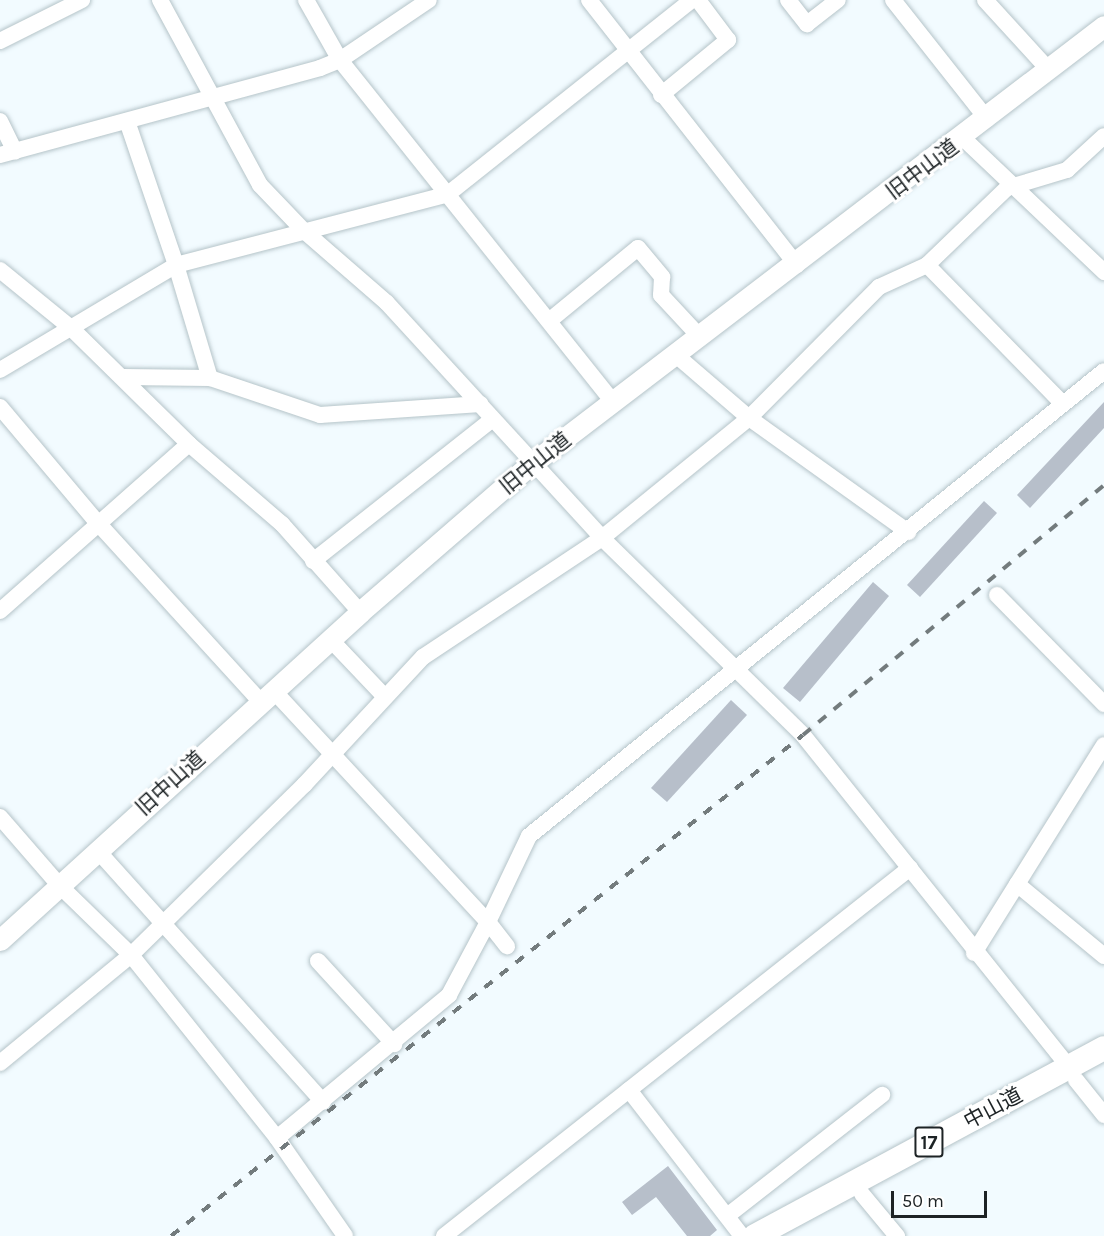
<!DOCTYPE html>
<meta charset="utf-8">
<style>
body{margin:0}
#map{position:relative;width:1104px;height:1236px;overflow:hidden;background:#f2fbff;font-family:Karla,"Noto Sans JP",sans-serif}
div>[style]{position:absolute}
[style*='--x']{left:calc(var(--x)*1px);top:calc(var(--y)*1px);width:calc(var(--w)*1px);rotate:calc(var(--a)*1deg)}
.building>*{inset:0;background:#b7bfca}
.roads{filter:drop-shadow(0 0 2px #b5c4c9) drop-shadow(0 0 2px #b5c4c9)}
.minor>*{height:16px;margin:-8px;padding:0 8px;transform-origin:8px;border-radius:8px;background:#fff}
.major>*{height:21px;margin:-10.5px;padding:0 10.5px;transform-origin:10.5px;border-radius:10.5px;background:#fff}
.highway>*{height:24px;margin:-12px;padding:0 12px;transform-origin:12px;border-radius:12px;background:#fff}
.rail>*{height:4px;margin-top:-2px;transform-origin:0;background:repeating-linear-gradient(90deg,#737b7d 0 10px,transparent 0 20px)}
span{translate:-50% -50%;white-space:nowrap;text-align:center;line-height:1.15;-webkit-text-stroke:6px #fff;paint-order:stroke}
.shield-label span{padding:2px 4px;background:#fff;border:2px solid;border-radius:4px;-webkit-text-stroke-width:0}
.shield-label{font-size:20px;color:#1d2325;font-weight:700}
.street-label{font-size:21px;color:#1d2325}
.scale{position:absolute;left:891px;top:1191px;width:96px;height:27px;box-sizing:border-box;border:3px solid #1d2325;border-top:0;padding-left:8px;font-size:18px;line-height:21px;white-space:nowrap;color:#1d2325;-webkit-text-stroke:4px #fff;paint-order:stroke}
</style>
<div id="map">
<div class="building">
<i style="clip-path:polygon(1104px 402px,1104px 428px,1030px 508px,1017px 495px)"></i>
<i style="clip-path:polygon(984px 501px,997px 513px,920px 597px,907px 585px)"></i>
<i style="clip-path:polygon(873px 582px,889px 596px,800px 702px,783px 688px)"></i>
<i style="clip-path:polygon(731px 700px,747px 715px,667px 802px,651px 788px)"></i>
<i style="clip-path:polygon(668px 1166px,717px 1230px,710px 1236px,687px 1236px,656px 1197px,632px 1215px,622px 1202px)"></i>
</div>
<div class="roads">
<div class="minor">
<i style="--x:160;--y:0;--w:210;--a:61.6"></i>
<i style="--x:260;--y:185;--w:62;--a:46.3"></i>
<i style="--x:303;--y:230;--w:111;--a:41"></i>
<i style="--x:387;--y:303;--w:319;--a:47.5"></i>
<i style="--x:602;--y:538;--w:281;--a:44.4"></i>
<i style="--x:803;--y:735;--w:425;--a:51.3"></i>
<i style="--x:306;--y:0;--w:69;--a:60.5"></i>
<i style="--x:340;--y:60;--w:438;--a:51.4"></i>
<i style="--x:589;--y:0;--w:337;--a:51.9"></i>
<i style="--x:788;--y:0;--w:31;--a:52"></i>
<i style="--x:807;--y:24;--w:39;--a:-38"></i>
<i style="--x:893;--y:0;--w:152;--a:51.7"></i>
<i style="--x:985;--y:0;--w:95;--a:47.6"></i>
<i style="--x:0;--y:41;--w:92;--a:-26.6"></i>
<i style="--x:661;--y:95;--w:87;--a:-39.4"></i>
<i style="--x:728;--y:40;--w:50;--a:-126.9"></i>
<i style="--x:0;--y:121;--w:34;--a:64"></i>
<i style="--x:127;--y:121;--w:152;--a:71.2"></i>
<i style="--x:176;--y:265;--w:118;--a:73.3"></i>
<i style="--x:963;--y:138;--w:195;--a:43.5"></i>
<i style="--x:0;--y:155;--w:332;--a:-15.2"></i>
<i style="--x:320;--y:68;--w:22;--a:-22"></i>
<i style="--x:340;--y:60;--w:107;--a:-34"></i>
<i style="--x:927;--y:265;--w:194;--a:45.6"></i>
<i style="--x:0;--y:270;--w:90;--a:39.2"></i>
<i style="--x:70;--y:327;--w:167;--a:44.5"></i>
<i style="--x:189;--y:444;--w:123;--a:40.7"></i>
<i style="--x:282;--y:524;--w:118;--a:48.4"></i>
<i style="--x:549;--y:321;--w:115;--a:-39.4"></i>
<i style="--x:638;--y:248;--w:38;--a:50"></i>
<i style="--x:662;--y:277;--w:18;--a:93"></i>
<i style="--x:661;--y:295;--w:57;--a:47.1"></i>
<i style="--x:677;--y:356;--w:95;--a:40.7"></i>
<i style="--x:749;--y:418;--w:196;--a:35.6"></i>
<i style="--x:0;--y:370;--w:205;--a:-30.8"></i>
<i style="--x:176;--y:265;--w:281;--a:-14.6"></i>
<i style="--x:448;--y:194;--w:312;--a:-38.5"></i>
<i style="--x:123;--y:377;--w:87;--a:0.7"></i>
<i style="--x:210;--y:378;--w:116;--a:18.6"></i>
<i style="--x:320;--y:415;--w:161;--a:-3.9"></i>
<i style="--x:0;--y:407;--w:150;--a:49.9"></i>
<i style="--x:97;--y:522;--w:242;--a:47.7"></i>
<i style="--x:313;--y:561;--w:229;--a:-38.3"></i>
<i style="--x:997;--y:595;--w:153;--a:45.5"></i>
<i style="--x:0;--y:611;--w:252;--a:-41.5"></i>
<i style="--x:330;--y:639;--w:80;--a:46.5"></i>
<i style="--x:273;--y:690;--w:316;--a:47.2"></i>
<i style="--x:488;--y:922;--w:95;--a:-64.5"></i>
<i style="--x:529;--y:836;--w:739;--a:-38.96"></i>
<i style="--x:0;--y:817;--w:91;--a:49"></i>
<i style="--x:60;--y:886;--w:99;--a:44.2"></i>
<i style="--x:131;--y:955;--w:234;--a:51.4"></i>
<i style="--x:277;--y:1138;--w:119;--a:55.2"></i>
<i style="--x:98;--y:851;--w:337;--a:48.1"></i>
<i style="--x:1017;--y:884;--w:113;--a:39.6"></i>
<i style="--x:974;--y:953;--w:245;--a:-58"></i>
<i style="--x:318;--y:961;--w:113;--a:47.5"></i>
<i style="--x:0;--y:1063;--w:170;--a:-39.5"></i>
<i style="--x:131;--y:955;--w:243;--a:-44.5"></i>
<i style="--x:304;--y:785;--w:175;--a:-47.1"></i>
<i style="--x:423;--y:657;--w:215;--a:-33.6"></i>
<i style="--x:602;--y:538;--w:190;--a:-39.2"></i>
<i style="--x:749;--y:418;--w:185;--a:-45.2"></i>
<i style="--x:879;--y:287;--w:53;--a:-24.6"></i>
<i style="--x:927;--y:265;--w:111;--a:-43.9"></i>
<i style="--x:1007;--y:188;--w:63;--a:-16.7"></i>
<i style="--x:1067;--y:170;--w:50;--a:-42.6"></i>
<i style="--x:1076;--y:1080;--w:45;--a:51.3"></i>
<i style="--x:629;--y:1090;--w:185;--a:52.3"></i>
<i style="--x:277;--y:1138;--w:224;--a:-39.7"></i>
<i style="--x:449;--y:995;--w:83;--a:-61.9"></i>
<i style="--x:488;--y:922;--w:31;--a:52"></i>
<i style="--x:862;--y:1194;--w:55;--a:50.2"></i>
<i style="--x:727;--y:1216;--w:197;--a:-38"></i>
<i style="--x:444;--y:1236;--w:594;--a:-38.3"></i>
</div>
<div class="major">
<i style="--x:0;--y:940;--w:487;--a:-42.3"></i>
<i style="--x:360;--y:612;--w:226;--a:-40.9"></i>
<i style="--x:531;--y:464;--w:721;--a:-37.39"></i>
</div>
<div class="highway">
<i style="--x:755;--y:1236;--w:396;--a:-28.3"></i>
</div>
</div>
<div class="rail">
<i style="--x:171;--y:1236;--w:806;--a:-38.4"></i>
<i style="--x:803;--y:735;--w:391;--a:-39.7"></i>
</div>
<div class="shield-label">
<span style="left:929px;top:1142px">17</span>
</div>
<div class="street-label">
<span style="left:922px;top:169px;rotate:-37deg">旧中山道</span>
<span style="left:535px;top:463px;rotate:-39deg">旧中山道</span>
<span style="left:170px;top:783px;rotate:-42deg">旧中山道</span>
<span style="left:993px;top:1108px;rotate:-28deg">中山道</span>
</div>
<div class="scale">50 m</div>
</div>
